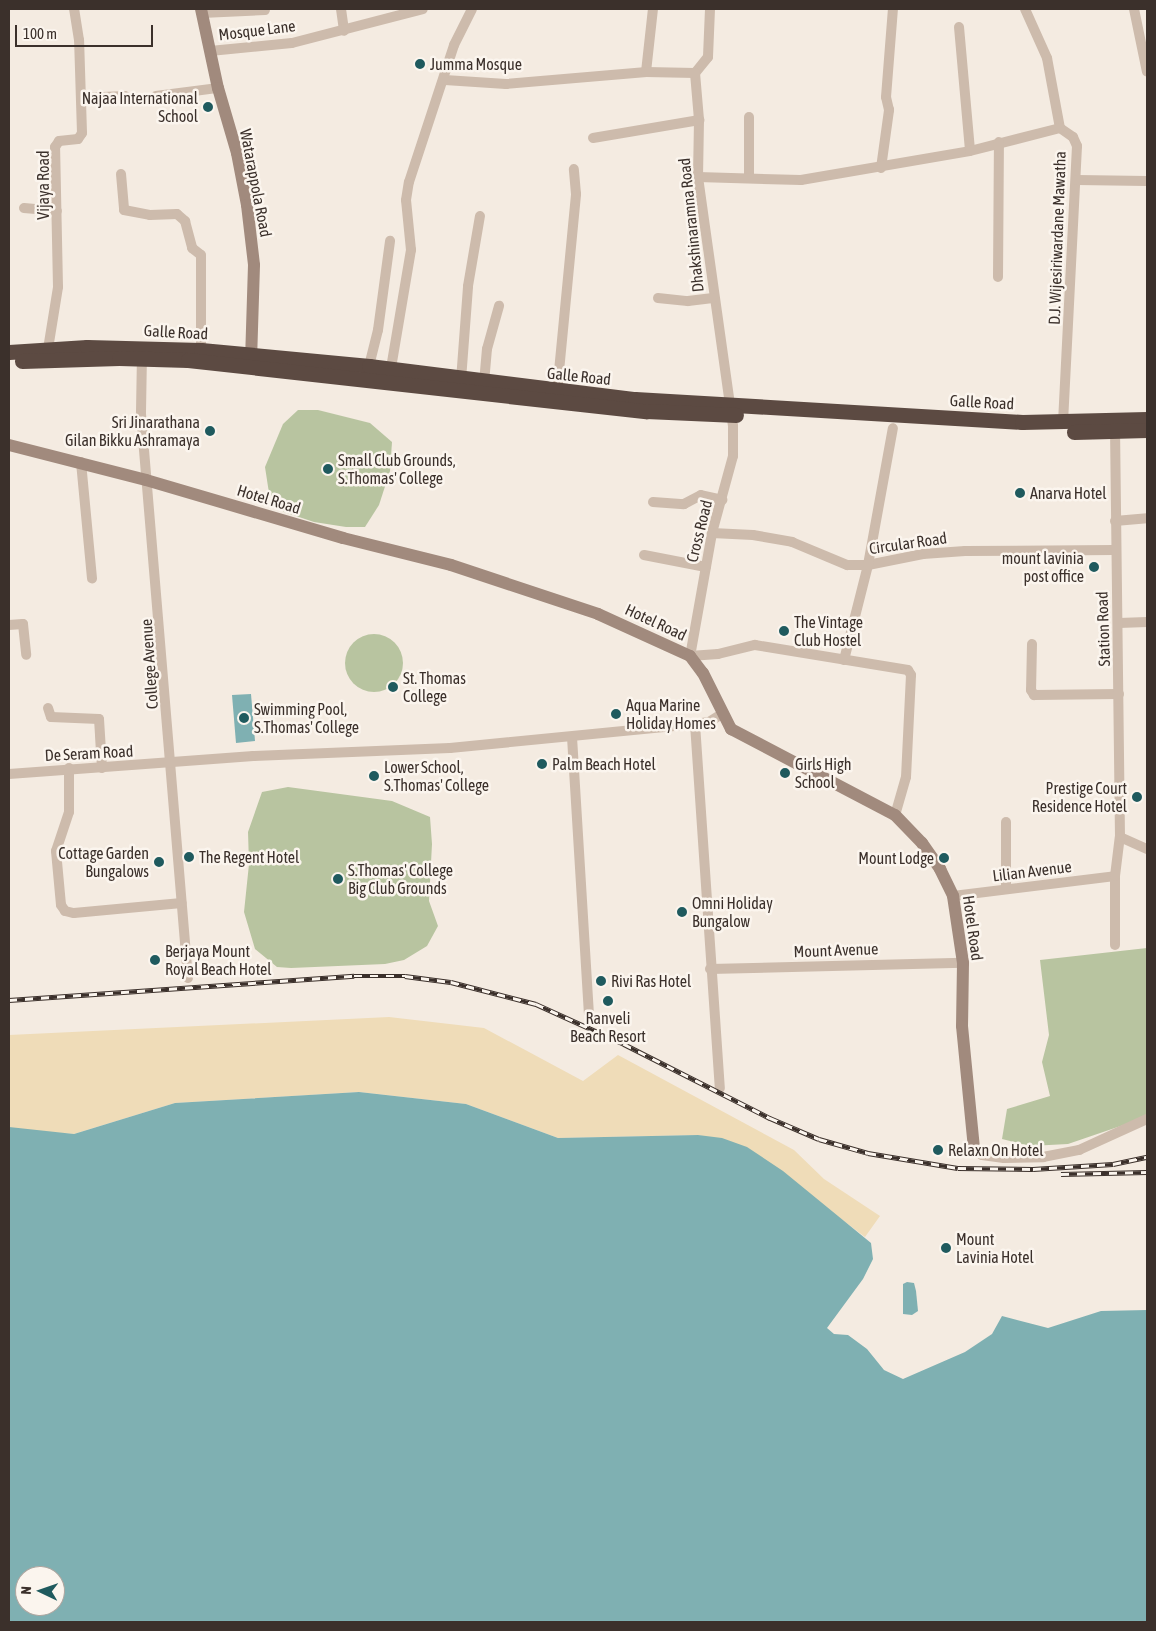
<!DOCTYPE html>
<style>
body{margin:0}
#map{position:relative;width:1156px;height:1631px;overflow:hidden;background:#f4ebe1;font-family:"Asap Condensed",sans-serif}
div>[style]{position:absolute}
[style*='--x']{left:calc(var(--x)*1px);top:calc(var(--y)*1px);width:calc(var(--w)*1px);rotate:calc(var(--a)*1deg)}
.green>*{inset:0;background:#b8c4a0}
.round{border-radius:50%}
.sand>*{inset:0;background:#efdcb8}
.water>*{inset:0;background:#7fb0b2}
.street>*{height:10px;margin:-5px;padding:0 5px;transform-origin:5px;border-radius:5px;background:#cdbbac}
.secondary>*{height:12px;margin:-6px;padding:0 6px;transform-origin:6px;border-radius:6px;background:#a18a7d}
.highway>*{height:15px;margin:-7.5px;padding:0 7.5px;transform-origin:7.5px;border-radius:7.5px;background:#5c4a42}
.rail>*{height:4.5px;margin-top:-2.25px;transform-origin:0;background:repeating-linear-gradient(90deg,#fbf5ee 0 8px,#3b302b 0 16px);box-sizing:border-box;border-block:1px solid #3b302b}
.dots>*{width:14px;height:14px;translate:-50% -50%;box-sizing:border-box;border:2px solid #fbf5ee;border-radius:50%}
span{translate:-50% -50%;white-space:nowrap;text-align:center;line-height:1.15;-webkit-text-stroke:5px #fbf5ee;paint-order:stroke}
.street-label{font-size:16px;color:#3b302b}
.poi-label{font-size:16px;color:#3b302b}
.left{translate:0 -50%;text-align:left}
.right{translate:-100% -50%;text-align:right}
.frame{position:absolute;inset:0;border:10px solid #3b302b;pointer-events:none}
.north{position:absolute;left:15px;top:1566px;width:50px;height:50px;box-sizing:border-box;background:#fbf5ee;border:1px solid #aea6a0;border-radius:50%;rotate:273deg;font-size:14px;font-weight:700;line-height:20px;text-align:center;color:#3b302b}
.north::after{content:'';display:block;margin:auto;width:18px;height:22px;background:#1f5a5e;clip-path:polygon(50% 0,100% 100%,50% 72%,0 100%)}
.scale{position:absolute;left:15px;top:25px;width:138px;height:22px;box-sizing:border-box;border:2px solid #3b302b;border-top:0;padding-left:6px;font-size:15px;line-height:18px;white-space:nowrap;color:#3b302b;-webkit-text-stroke:4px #fbf5ee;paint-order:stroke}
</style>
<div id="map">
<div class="green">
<i style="clip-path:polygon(298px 410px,318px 410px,370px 423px,392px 442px,390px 471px,379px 505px,365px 527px,346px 527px,314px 522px,284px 512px,269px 493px,265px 467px,283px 424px)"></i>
<i class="round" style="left:345px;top:634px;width:58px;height:58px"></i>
<i style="clip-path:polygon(288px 787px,392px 801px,430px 817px,432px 844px,429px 901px,438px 926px,427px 946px,404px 960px,385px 964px,291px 968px,277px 967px,255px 949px,244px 912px,249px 864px,248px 832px,262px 792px)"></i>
<i style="clip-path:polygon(1147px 948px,1147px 1117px,1068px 1144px,1030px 1146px,1002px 1139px,1007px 1109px,1050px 1096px,1042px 1062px,1049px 1035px,1040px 960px)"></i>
</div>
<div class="sand">
<i style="clip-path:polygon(389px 1017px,484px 1028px,583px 1081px,618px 1055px,794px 1150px,824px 1179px,880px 1216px,865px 1237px,747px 1148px,698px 1135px,558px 1138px,466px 1104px,359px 1092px,175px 1103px,74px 1134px,9px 1129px,9px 1035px)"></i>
</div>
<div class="water">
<i style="clip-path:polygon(251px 694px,255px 741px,236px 743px,232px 695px)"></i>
<i style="clip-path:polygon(evenodd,359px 1092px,466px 1104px,558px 1138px,698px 1135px,722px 1138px,747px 1147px,783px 1171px,871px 1243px,873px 1259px,863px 1279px,827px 1328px,834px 1334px,848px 1335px,867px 1349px,884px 1370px,903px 1379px,965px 1352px,992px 1334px,1002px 1316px,1048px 1328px,1101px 1311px,1147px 1310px,1147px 1622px,9px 1622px,9px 1127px,74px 1134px,175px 1103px,359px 1092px,25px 1576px,55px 1576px,55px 1606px,25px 1606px,25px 1576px)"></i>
<i style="clip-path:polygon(907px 1282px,914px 1283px,916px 1291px,918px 1311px,912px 1315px,903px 1314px,903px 1284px)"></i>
</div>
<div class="street">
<i style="--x:341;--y:9;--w:22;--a:82"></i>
<i style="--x:710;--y:9;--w:48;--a:92.4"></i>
<i style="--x:708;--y:57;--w:21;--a:129"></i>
<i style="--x:695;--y:73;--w:47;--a:85.1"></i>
<i style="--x:699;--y:120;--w:57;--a:91"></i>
<i style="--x:698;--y:177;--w:251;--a:82"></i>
<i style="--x:733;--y:426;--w:30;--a:90"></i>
<i style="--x:733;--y:456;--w:80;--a:105.3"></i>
<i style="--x:712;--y:533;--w:125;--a:100.1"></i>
<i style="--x:690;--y:656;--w:28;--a:-4"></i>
<i style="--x:718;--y:654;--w:38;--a:-14"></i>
<i style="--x:755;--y:645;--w:155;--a:9.3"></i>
<i style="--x:908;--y:670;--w:6;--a:59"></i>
<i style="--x:911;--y:675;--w:102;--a:92.8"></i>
<i style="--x:906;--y:777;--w:40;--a:106"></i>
<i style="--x:1025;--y:9;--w:54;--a:65.8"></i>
<i style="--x:1047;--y:58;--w:71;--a:79.5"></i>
<i style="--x:1060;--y:128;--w:16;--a:35"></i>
<i style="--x:1073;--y:137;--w:10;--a:66"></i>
<i style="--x:1077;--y:146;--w:276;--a:92.9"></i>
<i style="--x:1134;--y:9;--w:64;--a:78.3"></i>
<i style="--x:202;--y:13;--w:63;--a:-2.7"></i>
<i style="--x:959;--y:27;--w:124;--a:84.9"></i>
<i style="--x:210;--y:51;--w:82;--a:-5.6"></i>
<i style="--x:292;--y:43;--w:135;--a:-14.5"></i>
<i style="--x:646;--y:72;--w:63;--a:-83.7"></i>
<i style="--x:445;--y:80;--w:61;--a:3.8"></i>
<i style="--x:506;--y:84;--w:141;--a:-4.9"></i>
<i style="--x:646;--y:72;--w:49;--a:1.2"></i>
<i style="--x:156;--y:96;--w:63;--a:-7.4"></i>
<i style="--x:81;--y:98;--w:44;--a:-2.6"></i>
<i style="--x:749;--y:117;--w:61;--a:90"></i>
<i style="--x:593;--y:138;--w:108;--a:-9.6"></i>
<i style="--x:881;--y:168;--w:59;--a:-82.1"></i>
<i style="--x:889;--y:110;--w:13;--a:-103"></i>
<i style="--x:886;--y:97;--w:88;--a:-85.5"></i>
<i style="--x:121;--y:174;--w:36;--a:85"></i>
<i style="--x:124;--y:210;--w:26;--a:11"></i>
<i style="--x:150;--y:215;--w:27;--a:-2"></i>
<i style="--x:177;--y:214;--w:11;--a:41"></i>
<i style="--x:185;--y:221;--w:28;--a:75"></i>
<i style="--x:192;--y:248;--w:11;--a:38"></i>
<i style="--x:201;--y:255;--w:95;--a:90"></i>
<i style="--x:698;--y:177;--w:103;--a:1.7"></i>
<i style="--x:801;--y:180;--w:171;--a:-9.7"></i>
<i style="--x:970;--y:151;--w:93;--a:-14.3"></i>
<i style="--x:1077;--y:180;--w:70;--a:0.8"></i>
<i style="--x:24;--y:208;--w:33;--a:5"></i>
<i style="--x:998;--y:277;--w:135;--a:-89.6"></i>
<i style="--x:658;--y:298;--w:30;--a:6"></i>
<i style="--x:688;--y:301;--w:25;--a:-7"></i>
<i style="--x:48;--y:349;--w:63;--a:-80.8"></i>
<i style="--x:58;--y:287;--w:140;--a:-91.2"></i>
<i style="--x:55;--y:147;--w:7;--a:-56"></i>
<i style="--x:59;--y:141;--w:19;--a:-6"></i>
<i style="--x:78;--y:139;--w:7;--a:-56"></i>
<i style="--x:82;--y:133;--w:93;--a:-91.8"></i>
<i style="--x:79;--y:40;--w:31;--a:-99"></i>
<i style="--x:142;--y:354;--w:60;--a:91"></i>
<i style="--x:141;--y:414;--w:566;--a:85.24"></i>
<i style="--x:369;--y:366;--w:37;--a:-76"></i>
<i style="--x:378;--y:330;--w:90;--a:-82.3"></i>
<i style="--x:390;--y:374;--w:126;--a:-80.4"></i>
<i style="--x:411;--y:250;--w:50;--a:-95.7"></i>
<i style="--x:406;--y:200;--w:18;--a:-81"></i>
<i style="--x:409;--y:182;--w:144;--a:-71.8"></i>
<i style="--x:454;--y:45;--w:40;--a:-63.4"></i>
<i style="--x:461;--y:380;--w:94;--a:-85.7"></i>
<i style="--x:468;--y:286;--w:71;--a:-80.3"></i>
<i style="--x:484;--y:383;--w:34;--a:-85"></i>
<i style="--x:487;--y:349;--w:45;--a:-74.4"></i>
<i style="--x:557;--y:392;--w:199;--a:-84.5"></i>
<i style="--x:576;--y:194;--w:25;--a:-95"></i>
<i style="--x:81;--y:462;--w:117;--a:84.6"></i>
<i style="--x:653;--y:502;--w:31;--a:4"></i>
<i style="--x:684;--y:504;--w:19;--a:-28"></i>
<i style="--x:701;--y:495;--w:22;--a:13"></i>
<i style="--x:1115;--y:521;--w:32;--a:-5"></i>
<i style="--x:712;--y:533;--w:41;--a:2.8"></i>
<i style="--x:753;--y:535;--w:40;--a:10"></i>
<i style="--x:792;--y:542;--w:60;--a:22.7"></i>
<i style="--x:847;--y:565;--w:21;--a:0"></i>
<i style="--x:868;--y:565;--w:56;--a:-11.3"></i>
<i style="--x:923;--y:554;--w:42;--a:-4.1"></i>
<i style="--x:965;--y:551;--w:149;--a:-0.4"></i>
<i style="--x:644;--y:555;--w:63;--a:11"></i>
<i style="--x:1119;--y:623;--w:28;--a:-2"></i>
<i style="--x:9;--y:625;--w:14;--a:-4"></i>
<i style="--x:23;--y:624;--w:31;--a:84"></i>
<i style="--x:1032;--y:644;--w:46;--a:91.2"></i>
<i style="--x:1031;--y:690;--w:6;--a:59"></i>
<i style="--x:1034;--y:695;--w:85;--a:-0.7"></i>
<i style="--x:844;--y:660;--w:98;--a:-75.8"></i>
<i style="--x:868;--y:565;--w:139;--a:-79.7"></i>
<i style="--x:48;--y:708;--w:9;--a:72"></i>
<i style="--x:51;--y:717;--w:48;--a:2.4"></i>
<i style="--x:99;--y:719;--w:49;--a:86.5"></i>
<i style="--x:695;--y:724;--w:365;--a:86.1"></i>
<i style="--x:572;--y:737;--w:276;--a:86.5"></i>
<i style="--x:69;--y:768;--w:44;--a:90"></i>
<i style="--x:69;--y:812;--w:41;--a:108.4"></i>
<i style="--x:56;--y:851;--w:54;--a:84.7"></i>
<i style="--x:61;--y:905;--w:7;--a:56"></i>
<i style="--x:65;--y:911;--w:9;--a:13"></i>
<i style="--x:74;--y:913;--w:108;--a:-5.3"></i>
<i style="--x:9;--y:774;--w:245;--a:-4.2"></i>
<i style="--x:253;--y:756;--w:197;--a:-2.3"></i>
<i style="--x:450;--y:748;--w:246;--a:-5.6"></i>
<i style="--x:695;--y:724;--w:14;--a:-8"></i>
<i style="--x:709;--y:722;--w:15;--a:-32"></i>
<i style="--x:1006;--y:822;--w:67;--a:90"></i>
<i style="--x:1120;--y:837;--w:30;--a:24"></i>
<i style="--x:953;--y:896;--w:163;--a:-7"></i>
<i style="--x:1115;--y:945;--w:69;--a:-90"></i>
<i style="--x:1115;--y:876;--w:39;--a:-83"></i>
<i style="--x:1120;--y:837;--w:412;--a:-90.7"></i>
<i style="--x:710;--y:969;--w:253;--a:-1.4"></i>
<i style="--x:974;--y:1149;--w:10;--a:37"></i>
<i style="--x:982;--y:1155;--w:22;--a:8"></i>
<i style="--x:1004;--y:1158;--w:39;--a:-1"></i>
<i style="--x:1043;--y:1157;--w:37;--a:-11"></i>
<i style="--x:1079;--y:1150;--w:75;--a:-24.5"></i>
</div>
<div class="secondary">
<i style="--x:201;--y:9;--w:81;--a:77.9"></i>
<i style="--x:218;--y:88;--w:68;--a:73.7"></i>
<i style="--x:237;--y:153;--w:53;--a:79.1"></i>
<i style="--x:247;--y:205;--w:60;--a:83.3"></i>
<i style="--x:254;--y:265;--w:98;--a:91.8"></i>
<i style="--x:9;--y:445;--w:141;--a:14.3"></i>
<i style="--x:146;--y:480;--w:205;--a:16.4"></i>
<i style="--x:343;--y:538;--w:111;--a:14"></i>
<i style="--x:451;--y:565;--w:155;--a:18.4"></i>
<i style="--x:598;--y:614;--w:101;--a:24.5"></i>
<i style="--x:690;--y:656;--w:21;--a:53"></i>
<i style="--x:703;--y:673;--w:63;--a:63.4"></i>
<i style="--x:731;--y:729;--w:185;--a:27.7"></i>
<i style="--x:895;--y:815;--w:39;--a:46"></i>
<i style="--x:922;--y:843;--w:32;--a:55"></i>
<i style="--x:940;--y:869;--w:30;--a:64"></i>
<i style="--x:953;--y:896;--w:68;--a:81.5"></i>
<i style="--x:963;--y:963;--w:63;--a:90.9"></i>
<i style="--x:962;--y:1026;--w:124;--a:84.4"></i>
</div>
<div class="highway">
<i style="--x:9;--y:352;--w:78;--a:-3.7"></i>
<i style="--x:87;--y:347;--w:114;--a:1.5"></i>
<i style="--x:201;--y:350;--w:169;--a:5.4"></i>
<i style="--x:369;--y:366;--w:268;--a:7.1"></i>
<i style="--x:635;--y:399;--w:388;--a:3.4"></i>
<i style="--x:1022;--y:422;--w:125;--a:-1.4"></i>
<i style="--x:22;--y:361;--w:97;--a:-1.8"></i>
<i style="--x:119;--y:358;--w:69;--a:1.7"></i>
<i style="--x:188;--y:360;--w:461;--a:6.4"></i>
<i style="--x:646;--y:411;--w:90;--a:2.5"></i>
<i style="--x:1074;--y:432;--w:73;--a:-1.6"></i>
</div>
<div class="rail">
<i style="--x:9;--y:1000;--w:346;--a:-4"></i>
<i style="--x:354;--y:976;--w:51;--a:0"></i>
<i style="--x:405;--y:976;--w:46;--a:7.4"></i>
<i style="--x:451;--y:982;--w:88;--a:14.5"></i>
<i style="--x:536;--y:1004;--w:97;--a:24.4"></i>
<i style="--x:624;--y:1044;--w:164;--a:26.9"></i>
<i style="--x:770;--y:1118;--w:53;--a:23.2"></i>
<i style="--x:819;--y:1139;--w:51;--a:15.9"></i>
<i style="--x:868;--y:1153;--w:91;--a:9.5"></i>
<i style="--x:958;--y:1168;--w:75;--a:0.8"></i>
<i style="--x:1033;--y:1169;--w:80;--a:-3.6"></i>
<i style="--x:1113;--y:1164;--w:35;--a:-12"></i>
<i style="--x:1061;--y:1174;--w:86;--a:-1.3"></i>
</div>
<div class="dots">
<i style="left:420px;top:64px;background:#1f5a5e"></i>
<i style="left:208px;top:107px;background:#1f5a5e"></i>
<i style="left:210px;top:431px;background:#1f5a5e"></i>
<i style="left:328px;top:469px;background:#1f5a5e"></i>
<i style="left:1020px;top:493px;background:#1f5a5e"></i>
<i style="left:1094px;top:567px;background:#1f5a5e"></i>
<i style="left:784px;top:631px;background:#1f5a5e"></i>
<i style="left:393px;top:687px;background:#1f5a5e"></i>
<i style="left:616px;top:714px;background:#1f5a5e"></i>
<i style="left:244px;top:718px;background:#1f5a5e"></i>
<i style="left:542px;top:764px;background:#1f5a5e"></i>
<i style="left:785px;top:773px;background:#1f5a5e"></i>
<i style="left:374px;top:776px;background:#1f5a5e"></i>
<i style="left:1137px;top:797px;background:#1f5a5e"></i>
<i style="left:189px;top:857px;background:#1f5a5e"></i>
<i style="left:944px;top:858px;background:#1f5a5e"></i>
<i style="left:159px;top:862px;background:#1f5a5e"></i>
<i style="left:338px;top:879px;background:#1f5a5e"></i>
<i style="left:682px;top:912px;background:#1f5a5e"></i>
<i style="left:155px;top:960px;background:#1f5a5e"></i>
<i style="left:601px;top:981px;background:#1f5a5e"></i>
<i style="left:608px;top:1001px;background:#1f5a5e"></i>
<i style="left:938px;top:1150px;background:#1f5a5e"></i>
<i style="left:946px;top:1248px;background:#1f5a5e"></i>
</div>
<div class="street-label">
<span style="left:257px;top:30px;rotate:-7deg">Mosque Lane</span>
<span style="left:256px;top:183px;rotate:79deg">Watarappola Road</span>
<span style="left:43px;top:185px;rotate:-90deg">Vijaya Road</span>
<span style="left:691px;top:225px;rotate:-96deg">Dhakshinaramna Road</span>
<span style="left:1057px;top:238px;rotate:-88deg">D.J. Wijesiriwardane Mawatha</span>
<span style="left:176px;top:332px;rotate:3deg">Galle Road</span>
<span style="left:579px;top:376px;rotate:6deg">Galle Road</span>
<span style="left:982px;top:402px;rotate:3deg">Galle Road</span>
<span style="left:269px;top:499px;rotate:17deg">Hotel Road</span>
<span style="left:699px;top:531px;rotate:-76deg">Cross Road</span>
<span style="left:908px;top:543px;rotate:-8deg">Circular Road</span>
<span style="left:656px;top:622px;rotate:25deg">Hotel Road</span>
<span style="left:1103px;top:629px;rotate:-92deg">Station Road</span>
<span style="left:149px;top:664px;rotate:-94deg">College Avenue</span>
<span style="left:89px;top:753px;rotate:-3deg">De Seram Road</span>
<span style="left:1032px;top:871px;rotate:-7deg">Lilian Avenue</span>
<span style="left:973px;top:928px;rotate:82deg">Hotel Road</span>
<span style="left:836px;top:950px;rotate:-2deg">Mount Avenue</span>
</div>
<div class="poi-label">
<span class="left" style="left:430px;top:64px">Jumma Mosque</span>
<span class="right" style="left:198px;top:107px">Najaa International<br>School</span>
<span class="right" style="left:200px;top:431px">Sri Jinarathana<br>Gilan Bikku Ashramaya</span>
<span class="left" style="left:338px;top:469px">Small Club Grounds,<br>S.Thomas' College</span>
<span class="left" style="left:1030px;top:493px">Anarva Hotel</span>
<span class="right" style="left:1084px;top:567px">mount lavinia<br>post office</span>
<span class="left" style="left:794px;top:631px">The Vintage<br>Club Hostel</span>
<span class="left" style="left:403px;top:687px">St. Thomas<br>College</span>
<span class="left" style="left:626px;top:714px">Aqua Marine<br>Holiday Homes</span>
<span class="left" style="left:254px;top:718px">Swimming Pool,<br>S.Thomas' College</span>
<span class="left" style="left:552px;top:764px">Palm Beach Hotel</span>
<span class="left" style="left:795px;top:773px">Girls High<br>School</span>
<span class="left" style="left:384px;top:776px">Lower School,<br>S.Thomas' College</span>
<span class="right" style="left:1127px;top:797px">Prestige Court<br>Residence Hotel</span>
<span class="right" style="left:149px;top:862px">Cottage Garden<br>Bungalows</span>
<span class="left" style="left:199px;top:857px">The Regent Hotel</span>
<span class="right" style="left:934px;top:858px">Mount Lodge</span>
<span class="left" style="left:348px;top:879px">S.Thomas' College<br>Big Club Grounds</span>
<span class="left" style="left:692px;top:912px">Omni Holiday<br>Bungalow</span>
<span class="left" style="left:165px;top:960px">Berjaya Mount<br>Royal Beach Hotel</span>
<span class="left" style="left:611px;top:981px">Rivi Ras Hotel</span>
<span style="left:608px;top:1027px">Ranveli<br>Beach Resort</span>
<span class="left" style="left:948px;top:1150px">Relaxn On Hotel</span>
<span class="left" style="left:956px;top:1248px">Mount<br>Lavinia Hotel</span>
</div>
<div class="frame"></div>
<div class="north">N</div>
<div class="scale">100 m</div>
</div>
